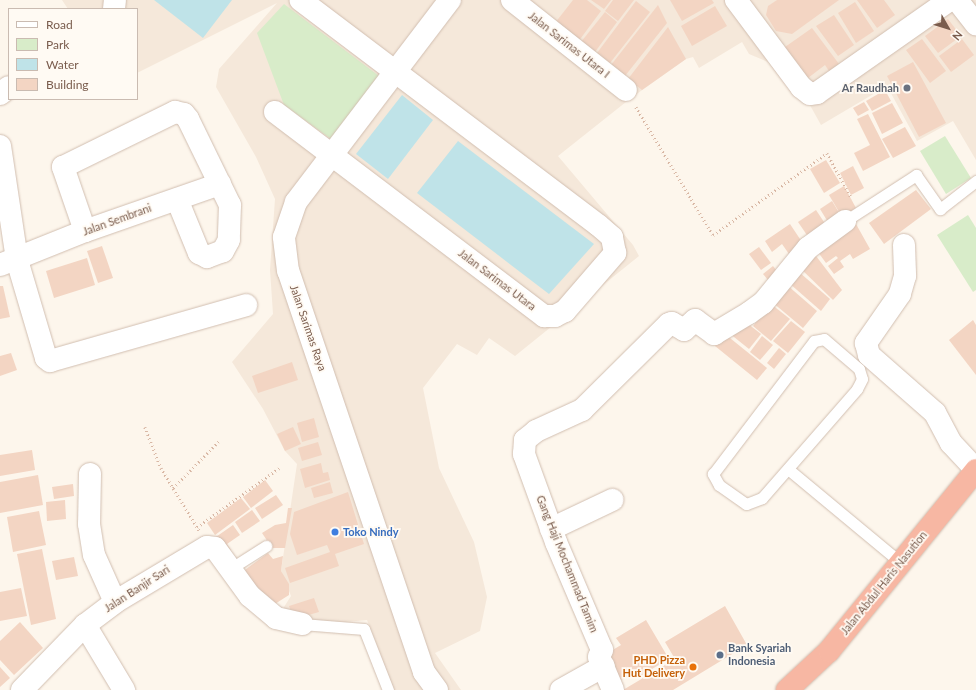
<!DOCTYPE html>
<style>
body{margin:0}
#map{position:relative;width:976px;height:690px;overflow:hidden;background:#fdf6ec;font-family:Lato,sans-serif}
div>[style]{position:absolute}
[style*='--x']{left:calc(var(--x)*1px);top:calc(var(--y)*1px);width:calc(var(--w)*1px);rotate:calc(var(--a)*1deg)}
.residential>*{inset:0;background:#f5e8da}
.green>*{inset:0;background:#d8ecc9}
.water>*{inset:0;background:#bfe3e8}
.building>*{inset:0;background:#f3d5c3}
.path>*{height:2.5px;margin-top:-1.25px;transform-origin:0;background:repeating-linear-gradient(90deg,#d9b8a5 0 1px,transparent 0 4px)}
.roads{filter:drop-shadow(0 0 1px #d1beb0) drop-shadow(0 0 1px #d1beb0)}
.lane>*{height:11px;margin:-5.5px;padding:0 5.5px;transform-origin:5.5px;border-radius:5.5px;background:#fff}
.street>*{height:22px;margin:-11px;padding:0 11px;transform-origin:11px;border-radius:11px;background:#fff}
.highway>*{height:22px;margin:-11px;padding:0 11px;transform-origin:11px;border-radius:11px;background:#f7b7a3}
.dots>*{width:11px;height:11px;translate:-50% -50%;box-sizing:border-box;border:2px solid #fffaf3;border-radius:50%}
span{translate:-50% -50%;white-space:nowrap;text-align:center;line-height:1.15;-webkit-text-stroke:3.5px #fffaf3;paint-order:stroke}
.street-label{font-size:11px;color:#7a5c4d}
.worship-label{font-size:11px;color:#5b616d;font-weight:700}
.right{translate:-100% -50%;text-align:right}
.shop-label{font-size:11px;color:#366cbe;font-weight:700}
.left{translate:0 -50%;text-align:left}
.service-label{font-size:11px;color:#4e5e75;font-weight:700}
.food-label{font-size:11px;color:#c56008;font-weight:700}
.legend{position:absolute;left:8px;top:8px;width:130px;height:92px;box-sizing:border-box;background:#fffaf3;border:1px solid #cabbb1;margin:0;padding:5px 7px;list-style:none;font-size:12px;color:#7a5c4d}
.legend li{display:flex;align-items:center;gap:8px;height:20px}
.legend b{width:20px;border:1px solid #cabbb1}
.north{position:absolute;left:928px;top:8px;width:40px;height:40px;-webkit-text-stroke:3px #fffaf3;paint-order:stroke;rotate:129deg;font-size:11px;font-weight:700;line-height:16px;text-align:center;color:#7a5c4d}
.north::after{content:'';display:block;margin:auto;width:14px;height:18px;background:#7a5c4d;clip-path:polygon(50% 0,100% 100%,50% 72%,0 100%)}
</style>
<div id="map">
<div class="residential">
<i style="clip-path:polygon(62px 0,976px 0,976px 160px,953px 121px,917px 141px,887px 86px,821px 125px,806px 98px,781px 79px,768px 62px,749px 54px,742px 42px,699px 68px,693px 57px,686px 59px,631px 98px,558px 156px,633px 245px,639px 256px,515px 356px,489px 338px,477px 355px,457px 344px,423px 388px,439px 468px,474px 542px,487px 597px,480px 631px,435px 653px,461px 690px,394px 690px,367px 620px,335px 623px,283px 617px,284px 607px,291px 596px,281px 571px,297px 464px,285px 451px,263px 409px,232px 362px,273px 314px,270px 270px,275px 199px,256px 157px,216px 87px,219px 69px,277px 3px,137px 73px,137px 9px,68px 9px)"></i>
</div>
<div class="green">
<i style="clip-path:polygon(284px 4px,379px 76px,331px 139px,284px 105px,257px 33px)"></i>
<i style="clip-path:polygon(945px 136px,971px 178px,946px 194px,920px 151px)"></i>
<i style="clip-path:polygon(968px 215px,976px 228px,976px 290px,973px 292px,937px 235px)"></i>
</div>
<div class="water">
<i style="clip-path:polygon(154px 0,232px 0,203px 38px)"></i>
<i style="clip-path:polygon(402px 95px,433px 120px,388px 179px,356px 154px)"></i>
<i style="clip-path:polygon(458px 141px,594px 244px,549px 294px,417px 193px)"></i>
</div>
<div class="building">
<i style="clip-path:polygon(573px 0,587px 0,601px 11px,578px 42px,555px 23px)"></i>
<i style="clip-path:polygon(591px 0,611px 0,604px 9px)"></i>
<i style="clip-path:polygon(613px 0,634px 0,618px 21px,605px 11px)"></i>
<i style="clip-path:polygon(670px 0,712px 0,714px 3px,682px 21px)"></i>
<i style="clip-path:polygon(777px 0,839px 0,792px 34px,776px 31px,766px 15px,768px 6px)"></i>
<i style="clip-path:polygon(857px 0,884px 0,895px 15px,877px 28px)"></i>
<i style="clip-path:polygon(636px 1px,650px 12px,610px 63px,597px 53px)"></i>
<i style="clip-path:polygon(855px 2px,874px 31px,856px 43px,838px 13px)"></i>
<i style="clip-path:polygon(658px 5px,667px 23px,625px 76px,611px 65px)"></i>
<i style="clip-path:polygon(715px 6px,727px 26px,692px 46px,681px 26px)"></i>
<i style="clip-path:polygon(605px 12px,617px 22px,595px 52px,581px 42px)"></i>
<i style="clip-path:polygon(834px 15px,854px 45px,838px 56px,816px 26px)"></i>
<i style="clip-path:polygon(948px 19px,961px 36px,938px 53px,925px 36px)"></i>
<i style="clip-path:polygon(668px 27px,686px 59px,642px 90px,628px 79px)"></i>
<i style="clip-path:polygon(812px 28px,839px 64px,829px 71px,825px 65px,808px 78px,785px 47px)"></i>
<i style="clip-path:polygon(922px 39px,946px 71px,930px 83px,906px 50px)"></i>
<i style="clip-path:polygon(962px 39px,974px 55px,951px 72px,939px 56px)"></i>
<i style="clip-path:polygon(913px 62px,946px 123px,919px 137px,887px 76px)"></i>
<i style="clip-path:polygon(885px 90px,891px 101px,872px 111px,866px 101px)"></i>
<i style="clip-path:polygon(864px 102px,869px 110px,858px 116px,853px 108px)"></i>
<i style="clip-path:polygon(892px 103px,903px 123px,882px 134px,872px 113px)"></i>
<i style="clip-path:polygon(868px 114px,890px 157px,863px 171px,854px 153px,870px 145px,857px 119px)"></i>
<i style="clip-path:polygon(905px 127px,916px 146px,893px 158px,882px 139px)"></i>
<i style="clip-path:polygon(826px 160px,840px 183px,824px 193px,810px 169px)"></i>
<i style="clip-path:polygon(853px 166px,864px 188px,851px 195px,840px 173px)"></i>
<i style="clip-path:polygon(844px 186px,856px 208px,842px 217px,829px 195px)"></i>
<i style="clip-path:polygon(916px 190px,931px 209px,884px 244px,869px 223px)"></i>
<i style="clip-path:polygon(832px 201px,843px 219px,831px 227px,820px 209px)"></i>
<i style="clip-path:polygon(816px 210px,828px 228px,811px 241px,798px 222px)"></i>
<i style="clip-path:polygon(790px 224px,804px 245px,789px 254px,782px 244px,772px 252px,765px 241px)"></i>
<i style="clip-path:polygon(856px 224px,870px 249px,853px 259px,850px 254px,840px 261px,844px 267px,834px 274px,828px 266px,838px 258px,836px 256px,826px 263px,815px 248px)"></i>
<i style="clip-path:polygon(102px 246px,113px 278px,98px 283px,87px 251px)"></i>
<i style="clip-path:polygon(759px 247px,771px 263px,761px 270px,749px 254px)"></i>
<i style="clip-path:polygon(813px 252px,842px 290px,833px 300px,798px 266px)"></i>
<i style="clip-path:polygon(87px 258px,95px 285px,54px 298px,46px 271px)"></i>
<i style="clip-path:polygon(773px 266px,781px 276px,773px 286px,763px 274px)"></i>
<i style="clip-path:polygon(799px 272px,830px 299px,821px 311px,789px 283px)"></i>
<i style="clip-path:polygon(787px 285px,817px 311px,803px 328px,772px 302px)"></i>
<i style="clip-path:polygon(0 286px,3px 286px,10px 317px,0 319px)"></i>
<i style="clip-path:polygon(771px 304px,790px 319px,771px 341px,753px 326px)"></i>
<i style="clip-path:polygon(973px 320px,976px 325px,976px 375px,949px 340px)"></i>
<i style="clip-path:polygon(791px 321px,805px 332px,788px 353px,773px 341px)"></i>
<i style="clip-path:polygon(747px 323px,761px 334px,749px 349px,729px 333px)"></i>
<i style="clip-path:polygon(725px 334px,767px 368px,757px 380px,715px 346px)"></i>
<i style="clip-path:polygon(762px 336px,773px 345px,760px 360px,750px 352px)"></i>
<i style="clip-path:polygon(779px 348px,786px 354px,774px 369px,767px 363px)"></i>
<i style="clip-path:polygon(11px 353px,17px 370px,0 376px,0 356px)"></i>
<i style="clip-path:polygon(292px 362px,298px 380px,258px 393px,252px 376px)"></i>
<i style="clip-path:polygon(314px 418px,319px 437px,302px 442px,297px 423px)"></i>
<i style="clip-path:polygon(293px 427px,301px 444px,285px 451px,277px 434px)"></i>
<i style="clip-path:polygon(318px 442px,322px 455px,302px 461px,298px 448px)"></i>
<i style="clip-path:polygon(32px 450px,35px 470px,0 476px,0 455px)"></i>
<i style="clip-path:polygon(321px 463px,323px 473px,328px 472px,330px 480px,305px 488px,300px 469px)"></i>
<i style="clip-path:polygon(38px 475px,43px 505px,0 513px,0 482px)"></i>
<i style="clip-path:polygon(265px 480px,273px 491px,251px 508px,243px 497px)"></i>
<i style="clip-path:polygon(330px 482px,333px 493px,314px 498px,311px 488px)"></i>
<i style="clip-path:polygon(73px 484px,74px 496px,54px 499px,52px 487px)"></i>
<i style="clip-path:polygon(348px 492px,364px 544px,335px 554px,339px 566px,290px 583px,285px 568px,330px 552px,327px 545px,297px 555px,290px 534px,294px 512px)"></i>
<i style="clip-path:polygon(276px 495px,283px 505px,262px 519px,255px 508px)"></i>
<i style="clip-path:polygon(241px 498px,250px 509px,215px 535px,207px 523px)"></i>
<i style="clip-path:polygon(65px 500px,66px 519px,47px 521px,46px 502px)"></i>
<i style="clip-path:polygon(288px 508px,292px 508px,285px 548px,272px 548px,262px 533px,275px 525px,286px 523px)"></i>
<i style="clip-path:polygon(252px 510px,260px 521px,242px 533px,235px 522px)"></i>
<i style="clip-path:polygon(39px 511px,46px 545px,13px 552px,7px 517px)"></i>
<i style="clip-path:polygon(233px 525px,240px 535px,227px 544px,231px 550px,224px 556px,213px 539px)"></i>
<i style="clip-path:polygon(42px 549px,56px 619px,31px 625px,17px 554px)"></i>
<i style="clip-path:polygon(268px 553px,273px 559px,283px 556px,281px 571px,289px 584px,289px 595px,267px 609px,238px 575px)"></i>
<i style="clip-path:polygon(74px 557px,78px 576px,56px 580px,52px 561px)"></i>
<i style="clip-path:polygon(21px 588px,27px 616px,0 621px,0 592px)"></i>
<i style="clip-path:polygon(314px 598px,319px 612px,294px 619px,289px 606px)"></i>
<i style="clip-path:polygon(725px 606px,747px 645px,673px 690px,623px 690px,675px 659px,665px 642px)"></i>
<i style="clip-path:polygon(646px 620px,669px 659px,640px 676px,637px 671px,621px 680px,606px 654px,621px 645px,616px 638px)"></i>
<i style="clip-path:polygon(20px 622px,43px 648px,14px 675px,0 660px,0 641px)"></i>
<i style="clip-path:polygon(0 667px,10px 678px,0 687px)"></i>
</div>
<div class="path">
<i style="--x:636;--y:107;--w:149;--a:59"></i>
<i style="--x:713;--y:235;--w:140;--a:-35.7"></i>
<i style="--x:827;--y:153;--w:52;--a:61.5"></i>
<i style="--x:145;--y:427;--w:44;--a:68.7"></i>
<i style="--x:161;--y:468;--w:73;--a:58.5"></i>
<i style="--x:173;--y:488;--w:66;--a:-45.6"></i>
<i style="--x:197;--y:527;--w:101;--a:-35.7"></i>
</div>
<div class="roads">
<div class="lane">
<i style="--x:845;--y:221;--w:85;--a:-32.9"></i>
<i style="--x:916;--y:175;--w:42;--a:54.8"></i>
<i style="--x:940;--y:209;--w:46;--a:-37.9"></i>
<i style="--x:824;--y:339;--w:46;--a:40.6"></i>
<i style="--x:859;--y:369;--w:10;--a:73"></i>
<i style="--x:862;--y:379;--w:11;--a:117"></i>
<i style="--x:857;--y:389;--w:145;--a:131.1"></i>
<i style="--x:762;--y:498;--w:17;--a:159"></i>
<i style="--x:746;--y:504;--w:33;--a:-145"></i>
<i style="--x:719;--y:485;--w:13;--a:-119"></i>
<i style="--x:713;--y:474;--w:167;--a:-52.8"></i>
<i style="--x:814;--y:341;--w:10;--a:-11"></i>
<i style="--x:788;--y:469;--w:146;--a:39.7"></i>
<i style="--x:230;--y:569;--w:43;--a:-32.6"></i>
<i style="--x:302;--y:624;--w:62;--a:4.6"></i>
<i style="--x:364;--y:629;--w:66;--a:68.5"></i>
</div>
<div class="street">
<i style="--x:512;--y:0;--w:145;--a:38.3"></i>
<i style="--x:736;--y:0;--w:109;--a:53.2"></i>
<i style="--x:801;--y:87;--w:11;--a:38"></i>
<i style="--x:810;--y:94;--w:7;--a:-8"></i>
<i style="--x:817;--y:93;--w:162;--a:-35"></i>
<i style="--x:957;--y:0;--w:31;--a:52"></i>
<i style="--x:114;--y:9;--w:9;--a:-84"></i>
<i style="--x:0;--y:94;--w:11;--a:-38"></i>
<i style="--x:275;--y:112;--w:338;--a:37.2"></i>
<i style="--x:544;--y:316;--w:11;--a:0"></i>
<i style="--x:555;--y:316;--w:11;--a:-27"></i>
<i style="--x:565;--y:311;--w:77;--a:-49.2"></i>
<i style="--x:615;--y:253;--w:16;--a:-101"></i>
<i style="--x:612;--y:237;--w:18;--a:-139"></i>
<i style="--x:598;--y:225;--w:373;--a:-142.9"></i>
<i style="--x:0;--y:146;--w:115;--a:81.5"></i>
<i style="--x:17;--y:260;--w:102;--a:73.5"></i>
<i style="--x:46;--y:358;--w:5;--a:37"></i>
<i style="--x:50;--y:361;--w:204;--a:-15.9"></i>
<i style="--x:85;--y:231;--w:68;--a:-109"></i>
<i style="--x:63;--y:167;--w:125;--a:-26.2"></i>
<i style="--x:175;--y:112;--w:9;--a:13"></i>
<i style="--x:184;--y:114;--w:6;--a:51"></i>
<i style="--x:188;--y:119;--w:96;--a:64"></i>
<i style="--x:230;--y:205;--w:35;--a:92"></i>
<i style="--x:229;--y:240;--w:13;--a:119"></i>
<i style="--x:223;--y:251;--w:17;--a:159"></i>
<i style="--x:207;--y:257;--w:9;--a:-153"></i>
<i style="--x:199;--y:253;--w:58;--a:-112.2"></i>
<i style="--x:904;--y:245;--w:31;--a:88"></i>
<i style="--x:905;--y:276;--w:19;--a:106"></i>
<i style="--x:900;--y:294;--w:60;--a:124.8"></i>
<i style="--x:866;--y:343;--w:12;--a:76"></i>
<i style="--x:869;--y:355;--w:88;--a:41.3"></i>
<i style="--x:935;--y:413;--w:34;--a:62"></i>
<i style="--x:951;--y:443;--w:37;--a:47"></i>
<i style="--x:0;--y:265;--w:92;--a:-21.8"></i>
<i style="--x:85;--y:231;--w:143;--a:-19.2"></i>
<i style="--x:90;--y:474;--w:50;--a:91.1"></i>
<i style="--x:89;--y:524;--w:31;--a:81"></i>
<i style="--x:94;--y:555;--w:51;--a:65.9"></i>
<i style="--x:551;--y:529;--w:68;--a:-25.4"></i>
<i style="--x:85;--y:625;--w:76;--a:59"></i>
<i style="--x:22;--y:690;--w:91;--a:-45.9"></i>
<i style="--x:85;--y:625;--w:38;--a:-37"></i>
<i style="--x:115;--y:602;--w:107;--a:-30.9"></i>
<i style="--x:207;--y:547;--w:8;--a:7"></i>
<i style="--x:215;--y:548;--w:59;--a:53.9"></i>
<i style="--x:250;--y:596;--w:34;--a:40"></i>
<i style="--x:276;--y:618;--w:27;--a:13"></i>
<i style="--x:437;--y:690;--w:22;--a:-126"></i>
<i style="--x:424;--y:672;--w:423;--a:-108.7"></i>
<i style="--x:288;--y:271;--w:34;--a:-97"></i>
<i style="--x:284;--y:237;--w:37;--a:-71"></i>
<i style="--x:296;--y:202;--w:254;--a:-52.7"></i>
<i style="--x:561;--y:690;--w:49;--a:-29.2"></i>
<i style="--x:613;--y:690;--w:36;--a:-113"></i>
<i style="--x:599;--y:657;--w:8;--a:-67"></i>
<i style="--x:602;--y:650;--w:117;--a:-113.1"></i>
<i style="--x:556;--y:542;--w:94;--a:-110"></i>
<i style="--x:524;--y:454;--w:14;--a:-86"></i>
<i style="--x:525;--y:440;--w:14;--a:-39"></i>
<i style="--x:536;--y:431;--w:51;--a:-24.5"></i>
<i style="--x:582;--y:410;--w:122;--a:-44.7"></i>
<i style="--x:669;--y:324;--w:3;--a:-18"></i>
<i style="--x:672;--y:323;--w:14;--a:30"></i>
<i style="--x:684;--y:330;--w:15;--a:-42"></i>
<i style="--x:695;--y:320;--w:24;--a:36"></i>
<i style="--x:714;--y:334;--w:41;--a:-31"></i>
<i style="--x:749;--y:313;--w:17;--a:-36"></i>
<i style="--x:763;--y:303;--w:71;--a:-50.7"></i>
<i style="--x:808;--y:248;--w:46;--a:-36.1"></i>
</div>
<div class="highway">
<i style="--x:787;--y:690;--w:57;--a:-42.9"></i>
<i style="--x:829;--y:651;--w:233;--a:-50.9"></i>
</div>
</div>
<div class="dots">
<i style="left:907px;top:88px;background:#6b7280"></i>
<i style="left:335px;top:532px;background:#3f7fe0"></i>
<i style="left:720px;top:655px;background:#5c6f8a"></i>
<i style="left:693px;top:667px;background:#e8710a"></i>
</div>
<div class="street-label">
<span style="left:569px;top:45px;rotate:38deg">Jalan Sarimas Utara I</span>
<span style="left:117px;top:220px;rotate:-20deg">Jalan Sembrani</span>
<span style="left:497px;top:280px;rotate:37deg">Jalan Sarimas Utara</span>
<span style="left:308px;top:328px;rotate:71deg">Jalan Sarimas Raya</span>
<span style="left:567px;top:564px;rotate:68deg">Gang Haji Mochammad Tamim</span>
<span style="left:884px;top:583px;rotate:-51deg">Jalan Abdul Haris Nasution</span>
<span style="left:137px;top:589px;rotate:-33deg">Jalan Banjir Sari</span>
</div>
<div class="worship-label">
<span class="right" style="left:899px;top:88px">Ar Raudhah</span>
</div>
<div class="shop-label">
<span class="left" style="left:343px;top:532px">Toko Nindy</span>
</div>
<div class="service-label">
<span class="left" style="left:728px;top:655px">Bank Syariah<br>Indonesia</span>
</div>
<div class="food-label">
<span class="right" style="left:685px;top:667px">PHD Pizza<br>Hut Delivery</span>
</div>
<ul class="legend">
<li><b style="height:5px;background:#fff"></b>Road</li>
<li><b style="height:11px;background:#d8ecc9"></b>Park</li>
<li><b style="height:11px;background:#bfe3e8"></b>Water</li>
<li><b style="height:11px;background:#f3d5c3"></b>Building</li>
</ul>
<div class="north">N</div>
</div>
